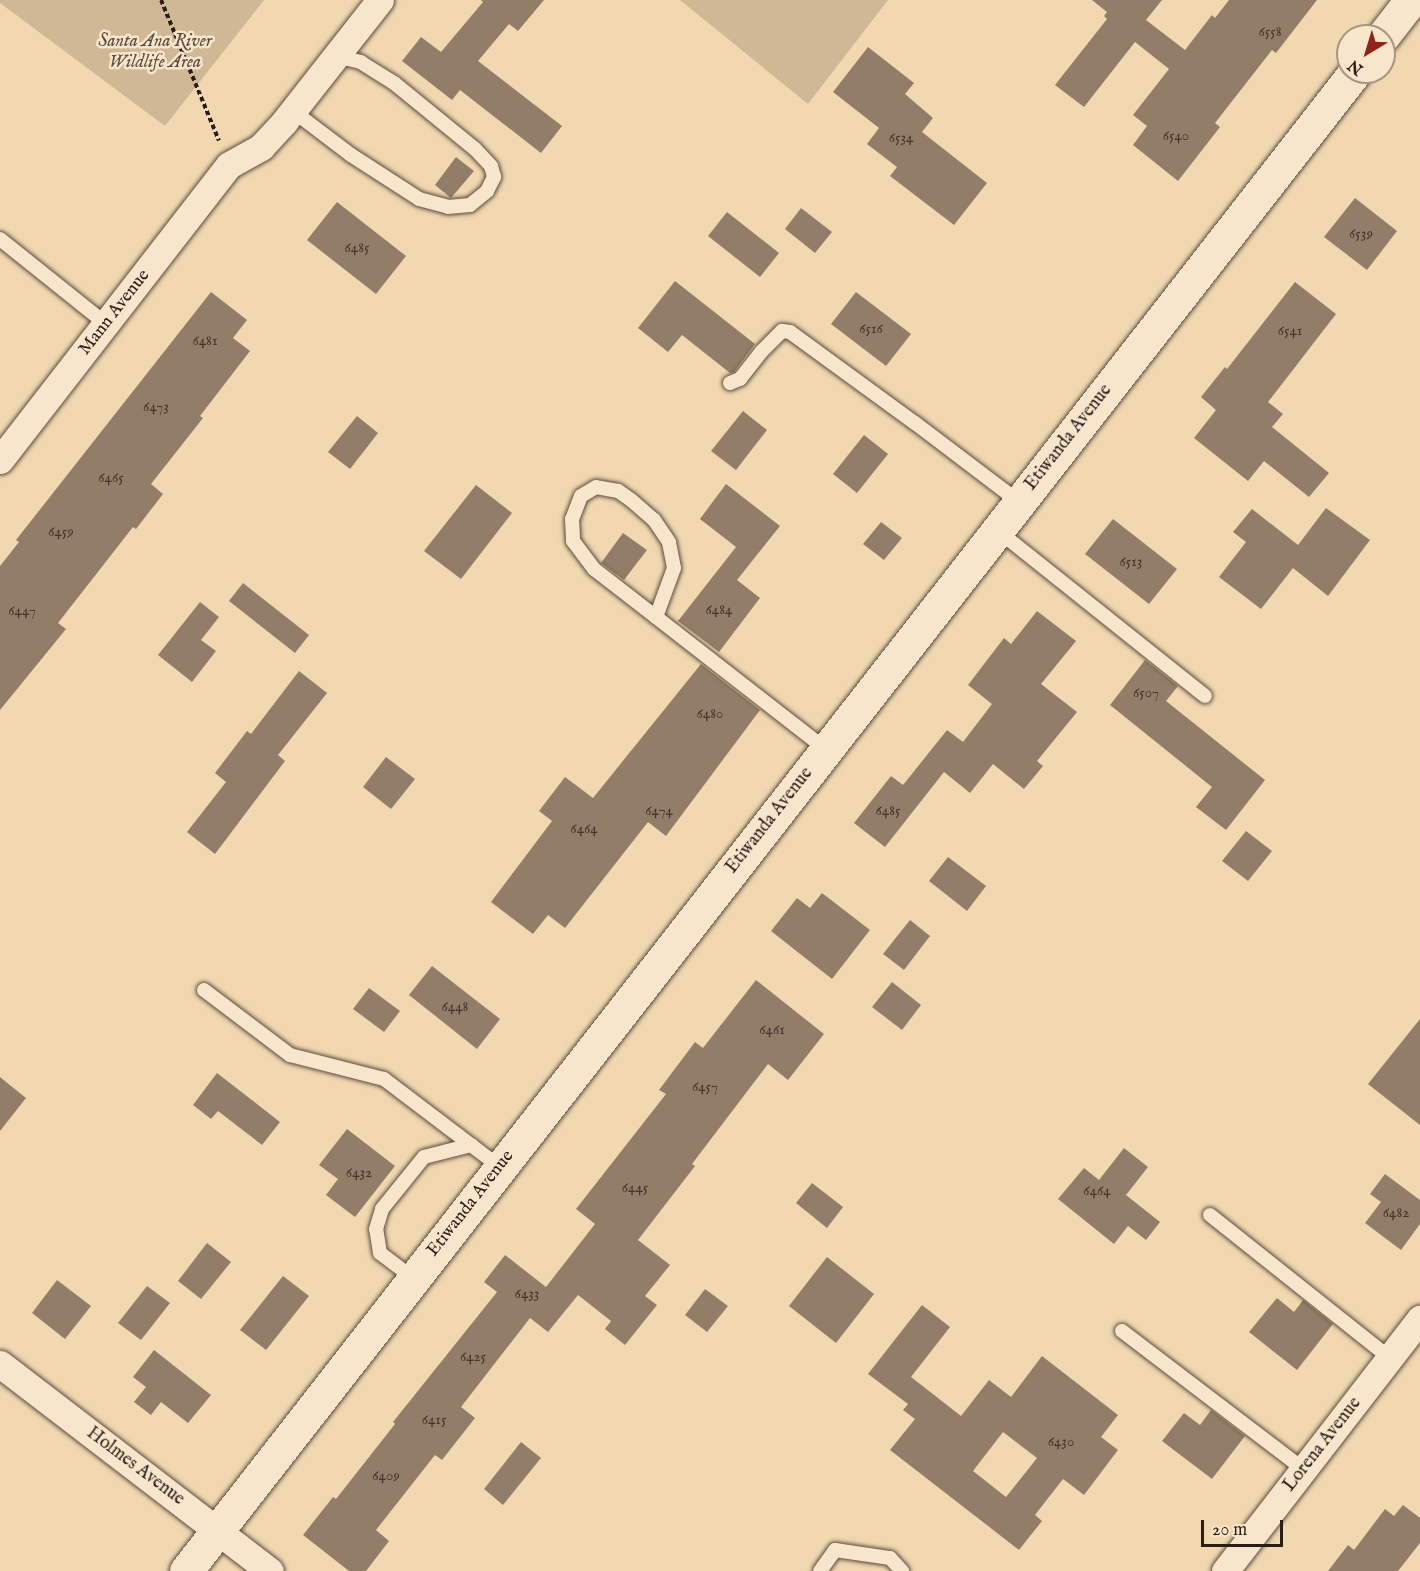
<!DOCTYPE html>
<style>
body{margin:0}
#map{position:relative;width:1420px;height:1571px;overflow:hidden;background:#f2d8b1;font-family:"IM FELL English",serif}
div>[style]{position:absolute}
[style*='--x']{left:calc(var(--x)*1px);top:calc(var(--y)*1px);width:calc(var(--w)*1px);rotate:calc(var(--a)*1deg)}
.green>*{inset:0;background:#d0b897}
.building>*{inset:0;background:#927e68}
.path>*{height:4px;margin-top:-2px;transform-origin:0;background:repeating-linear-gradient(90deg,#2a1d18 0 4.5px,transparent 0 7.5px)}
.roads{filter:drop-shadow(0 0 2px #5c4c3e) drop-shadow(0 0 2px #5c4c3e)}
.service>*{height:14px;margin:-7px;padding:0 7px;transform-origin:7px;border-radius:7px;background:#f7e6cc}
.minor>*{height:27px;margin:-13.5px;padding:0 13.5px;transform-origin:13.5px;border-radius:13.5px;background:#f7e6cc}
.tertiary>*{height:33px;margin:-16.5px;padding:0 16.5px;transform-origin:16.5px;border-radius:16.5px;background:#f7e6cc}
span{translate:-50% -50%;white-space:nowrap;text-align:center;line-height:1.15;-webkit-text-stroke:5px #f7e6cc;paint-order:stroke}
.number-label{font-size:15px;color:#44352c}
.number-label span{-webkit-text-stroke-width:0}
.park-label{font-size:18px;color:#5c4c3e;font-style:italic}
.street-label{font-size:18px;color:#2a1d18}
.north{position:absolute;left:1336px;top:24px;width:60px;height:60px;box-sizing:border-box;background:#f7e6cc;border:2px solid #a59684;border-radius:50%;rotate:218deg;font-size:16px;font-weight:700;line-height:24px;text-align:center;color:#2a1d18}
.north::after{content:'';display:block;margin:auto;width:21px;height:27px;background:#8f2418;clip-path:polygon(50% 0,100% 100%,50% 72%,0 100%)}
.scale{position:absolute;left:1201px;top:1520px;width:82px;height:27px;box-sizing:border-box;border:3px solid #2a1d18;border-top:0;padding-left:8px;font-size:18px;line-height:21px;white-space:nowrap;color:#2a1d18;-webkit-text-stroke:4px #f7e6cc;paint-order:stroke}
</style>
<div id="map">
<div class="green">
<i style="clip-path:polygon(0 0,264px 0,165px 126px,0 3px)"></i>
<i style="clip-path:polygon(680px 0,888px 0,808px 104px)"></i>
</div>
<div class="building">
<i style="clip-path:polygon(481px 0,544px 0,518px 31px,509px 24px,478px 61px,562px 126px,541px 153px,460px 90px,452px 100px,402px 61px,421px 37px,441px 52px,483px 2px)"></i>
<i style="clip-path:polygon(1092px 0,1162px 0,1146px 20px,1185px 50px,1212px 15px,1215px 18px,1229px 0,1317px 0,1276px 53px,1272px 50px,1215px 123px,1220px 127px,1178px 181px,1133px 145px,1147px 126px,1133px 115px,1169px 69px,1135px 42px,1084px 107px,1055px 85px,1107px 19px,1104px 16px,1107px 12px)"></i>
<i style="clip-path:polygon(868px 47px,914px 83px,905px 94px,933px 118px,922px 132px,987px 183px,954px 225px,890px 176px,897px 167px,867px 144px,879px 128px,833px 92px)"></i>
<i style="clip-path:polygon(456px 157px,474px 171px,451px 198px,435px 185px)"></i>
<i style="clip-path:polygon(1355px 198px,1397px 231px,1367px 270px,1324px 237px)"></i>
<i style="clip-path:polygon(337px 202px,406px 256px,376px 294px,307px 240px)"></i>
<i style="clip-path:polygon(801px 208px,832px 232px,815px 253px,785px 229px)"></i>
<i style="clip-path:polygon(727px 212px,779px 253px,760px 277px,708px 236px)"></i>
<i style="clip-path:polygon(675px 281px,755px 344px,734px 372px,730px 373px,682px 335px,668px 352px,638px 328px)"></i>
<i style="clip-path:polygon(1295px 282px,1336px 314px,1268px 402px,1283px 414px,1272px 427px,1329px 473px,1309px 497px,1264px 461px,1248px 481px,1194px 438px,1216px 410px,1201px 397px,1225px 367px,1227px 369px)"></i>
<i style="clip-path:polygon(211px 292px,247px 320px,233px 338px,250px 351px,200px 416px,203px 418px,151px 484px,163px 494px,136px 529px,133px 527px,58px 623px,66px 629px,0 710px,0 566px,19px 542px,16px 540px)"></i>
<i style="clip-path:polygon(856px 292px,911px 334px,886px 366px,831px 324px)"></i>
<i style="clip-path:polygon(743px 411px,767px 430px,736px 470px,711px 451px)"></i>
<i style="clip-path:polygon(357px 416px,378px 433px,350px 469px,328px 452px)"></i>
<i style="clip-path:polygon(864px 435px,888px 454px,857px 493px,833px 474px)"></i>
<i style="clip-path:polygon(726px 484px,780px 526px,737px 580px,760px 598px,719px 652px,678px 621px,736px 547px,700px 519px)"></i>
<i style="clip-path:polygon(476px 485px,512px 513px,461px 579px,424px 551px)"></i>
<i style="clip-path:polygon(1326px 508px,1370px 540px,1328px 596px,1293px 568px,1261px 609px,1219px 577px,1246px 542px,1233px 532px,1252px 509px,1298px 545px)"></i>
<i style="clip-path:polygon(1113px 519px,1177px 569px,1149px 604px,1085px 554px)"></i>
<i style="clip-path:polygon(881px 522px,902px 538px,884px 560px,863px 544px)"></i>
<i style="clip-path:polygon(623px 533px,647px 550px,624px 580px,601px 563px)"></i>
<i style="clip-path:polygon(243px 583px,309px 635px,295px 653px,229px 601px)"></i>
<i style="clip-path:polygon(200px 602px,219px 617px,201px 640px,216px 651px,192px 682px,158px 655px)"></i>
<i style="clip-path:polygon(1037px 611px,1076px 641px,1041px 684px,1077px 712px,1037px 761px,1043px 766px,1024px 789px,993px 764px,970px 793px,944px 772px,885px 847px,854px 823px,891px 776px,903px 785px,947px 730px,963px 742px,992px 704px,968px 685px,1004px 638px,1011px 644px)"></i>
<i style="clip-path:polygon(1145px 660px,1178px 686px,1166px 701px,1265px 780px,1226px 830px,1196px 807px,1212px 787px,1110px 705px)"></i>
<i style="clip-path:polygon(701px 664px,760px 710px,666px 836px,648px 822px,565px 928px,548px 915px,533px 934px,491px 902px,552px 821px,539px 811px,565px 777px,593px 798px)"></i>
<i style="clip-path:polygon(299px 671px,327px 693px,278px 755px,285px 761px,215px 854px,187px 832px,226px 782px,215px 773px,247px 731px,251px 734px)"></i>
<i style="clip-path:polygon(386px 757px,415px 779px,391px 809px,363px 787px)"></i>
<i style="clip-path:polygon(1246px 831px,1272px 851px,1248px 881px,1222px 861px)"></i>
<i style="clip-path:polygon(948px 857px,986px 886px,967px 911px,929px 881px)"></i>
<i style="clip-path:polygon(822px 893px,870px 930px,832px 979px,771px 931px,797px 898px,810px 908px)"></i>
<i style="clip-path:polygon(910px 920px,930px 936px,904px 970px,883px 954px)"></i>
<i style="clip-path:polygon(432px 966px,500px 1019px,477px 1049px,409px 995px)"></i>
<i style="clip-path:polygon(756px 980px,824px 1034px,788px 1080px,768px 1064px,692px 1164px,695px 1166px,638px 1240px,670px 1265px,645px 1296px,657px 1305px,625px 1345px,605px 1329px,611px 1321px,578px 1295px,548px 1332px,530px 1318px,461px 1407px,475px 1418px,442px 1460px,435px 1455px,376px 1530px,389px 1541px,366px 1571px,349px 1571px,303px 1535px,333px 1497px,336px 1499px,395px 1424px,393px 1422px,497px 1292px,484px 1282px,505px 1255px,546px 1287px,595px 1224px,576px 1209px,666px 1094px,659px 1090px,695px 1042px,703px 1048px)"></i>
<i style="clip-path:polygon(892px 982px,921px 1005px,902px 1030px,872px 1007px)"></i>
<i style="clip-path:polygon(369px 988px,400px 1011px,384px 1032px,353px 1009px)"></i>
<i style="clip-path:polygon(1420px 1019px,1420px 1125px,1368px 1084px)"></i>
<i style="clip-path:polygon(217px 1073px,280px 1122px,262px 1145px,218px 1111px,211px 1119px,193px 1105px)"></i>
<i style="clip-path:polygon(0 1077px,26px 1098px,0 1131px)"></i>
<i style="clip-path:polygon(347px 1129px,395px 1166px,355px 1217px,326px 1195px,338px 1179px,319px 1165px)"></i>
<i style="clip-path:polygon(1124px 1148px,1148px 1167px,1126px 1195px,1160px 1222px,1146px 1240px,1128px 1226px,1114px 1244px,1058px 1199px,1084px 1168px,1099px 1180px)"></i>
<i style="clip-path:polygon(1385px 1174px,1420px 1200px,1420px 1224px,1401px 1250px,1365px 1223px,1381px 1202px,1370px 1194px)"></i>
<i style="clip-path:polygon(812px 1183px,843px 1207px,827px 1228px,796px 1203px)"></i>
<i style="clip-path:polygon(207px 1243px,231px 1262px,201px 1299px,178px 1281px)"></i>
<i style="clip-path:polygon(827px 1257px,874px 1294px,836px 1343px,789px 1306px)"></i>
<i style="clip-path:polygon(283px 1276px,309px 1296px,266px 1350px,240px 1330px)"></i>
<i style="clip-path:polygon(57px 1280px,91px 1306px,65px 1339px,32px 1313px)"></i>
<i style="clip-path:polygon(147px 1286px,170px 1303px,141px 1340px,118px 1323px)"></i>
<i style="clip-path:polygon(705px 1289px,728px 1306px,707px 1332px,685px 1315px)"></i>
<i style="clip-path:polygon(1277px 1298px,1294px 1312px,1303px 1300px,1333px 1324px,1297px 1370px,1249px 1332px)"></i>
<i style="clip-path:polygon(evenodd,922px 1305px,950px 1327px,911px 1377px,961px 1416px,989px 1380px,1011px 1397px,1042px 1356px,1118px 1415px,1101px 1437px,1118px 1450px,1084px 1495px,1063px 1479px,1035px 1515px,1042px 1521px,1019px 1550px,890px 1450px,915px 1419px,903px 1410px,908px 1404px,868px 1374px,922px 1305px,1003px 1432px,1037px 1458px,1006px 1497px,973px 1471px,1003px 1432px)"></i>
<i style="clip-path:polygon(154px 1350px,211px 1395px,188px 1423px,161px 1402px,151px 1415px,134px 1402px,146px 1387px,133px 1377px)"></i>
<i style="clip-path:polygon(1211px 1410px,1245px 1436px,1212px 1479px,1162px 1441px,1184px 1413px,1200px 1425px)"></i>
<i style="clip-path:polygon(521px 1442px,541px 1458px,503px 1505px,484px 1489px)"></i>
<i style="clip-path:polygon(1403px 1505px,1420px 1518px,1420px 1543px,1398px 1571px,1328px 1571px,1348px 1545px,1354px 1550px,1385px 1509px,1394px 1516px)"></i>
</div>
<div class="path">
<i style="--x:161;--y:0;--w:152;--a:67.6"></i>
</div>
<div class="roads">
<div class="service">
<i style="--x:293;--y:111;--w:73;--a:37.2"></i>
<i style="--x:351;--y:155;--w:81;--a:32.9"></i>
<i style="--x:419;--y:199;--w:30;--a:15"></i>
<i style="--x:448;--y:207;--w:22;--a:-5"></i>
<i style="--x:470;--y:205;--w:22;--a:-39"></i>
<i style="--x:487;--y:191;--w:16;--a:-63"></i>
<i style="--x:494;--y:177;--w:11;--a:-105"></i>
<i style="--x:491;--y:166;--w:23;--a:-133"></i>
<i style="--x:475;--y:149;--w:104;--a:-140.8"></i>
<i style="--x:394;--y:83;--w:39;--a:-148"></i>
<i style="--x:361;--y:62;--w:26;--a:-167"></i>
<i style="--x:0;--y:239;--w:136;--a:38.7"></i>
<i style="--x:730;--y:383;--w:11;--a:-22"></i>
<i style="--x:740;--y:379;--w:34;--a:-52"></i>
<i style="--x:761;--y:352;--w:30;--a:-45"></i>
<i style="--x:782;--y:331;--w:8;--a:7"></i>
<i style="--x:790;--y:332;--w:155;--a:36.1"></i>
<i style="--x:915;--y:423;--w:131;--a:37.2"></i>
<i style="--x:997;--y:530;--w:266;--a:38.6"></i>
<i style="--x:656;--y:617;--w:52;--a:-69.8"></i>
<i style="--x:674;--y:568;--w:26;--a:-101"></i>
<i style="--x:669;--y:542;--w:27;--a:-124"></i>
<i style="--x:654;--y:520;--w:30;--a:-139"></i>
<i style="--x:631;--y:500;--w:16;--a:-145"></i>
<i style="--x:618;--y:491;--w:22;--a:-170"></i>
<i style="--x:596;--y:487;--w:17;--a:149"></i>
<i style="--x:581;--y:496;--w:25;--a:111"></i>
<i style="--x:572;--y:519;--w:22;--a:87"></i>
<i style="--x:573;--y:541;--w:35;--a:53"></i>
<i style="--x:594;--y:569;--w:78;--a:37.7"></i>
<i style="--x:656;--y:617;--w:177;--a:37.9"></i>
<i style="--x:796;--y:726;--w:37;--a:38"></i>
<i style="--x:204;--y:990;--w:108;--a:37.1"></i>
<i style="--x:290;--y:1055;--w:97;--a:14.3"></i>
<i style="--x:384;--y:1079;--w:146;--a:37.2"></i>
<i style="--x:1210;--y:1215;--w:230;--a:38.5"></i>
<i style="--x:413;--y:1278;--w:41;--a:-142.9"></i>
<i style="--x:380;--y:1253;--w:24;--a:-99"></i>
<i style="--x:376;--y:1229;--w:21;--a:-73"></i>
<i style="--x:382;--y:1209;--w:67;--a:-51.1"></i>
<i style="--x:424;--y:1157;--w:49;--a:-14.3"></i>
<i style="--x:1122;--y:1331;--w:228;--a:37.3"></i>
<i style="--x:820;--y:1571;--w:26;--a:-54"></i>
<i style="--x:835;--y:1550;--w:56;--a:8.3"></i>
<i style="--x:890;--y:1558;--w:18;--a:47"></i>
</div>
<div class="minor">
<i style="--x:0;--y:460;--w:373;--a:-52.2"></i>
<i style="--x:229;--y:165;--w:37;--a:-29"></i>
<i style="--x:261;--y:147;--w:34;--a:-47"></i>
<i style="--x:284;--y:122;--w:155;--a:-51.8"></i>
<i style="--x:0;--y:1364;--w:340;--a:37.5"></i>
<i style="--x:1225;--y:1571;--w:319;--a:-52.3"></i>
</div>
<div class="tertiary">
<i style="--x:1383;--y:36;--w:46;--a:-52.1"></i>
<i style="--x:186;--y:1571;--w:1901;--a:-52.05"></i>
</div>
</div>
<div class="number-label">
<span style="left:1270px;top:32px">6558</span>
<span style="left:1176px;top:136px">6540</span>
<span style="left:901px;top:138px">6534</span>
<span style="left:1361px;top:234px">6539</span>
<span style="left:357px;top:248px">6485</span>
<span style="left:871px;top:329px">6516</span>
<span style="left:1290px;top:331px">6541</span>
<span style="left:205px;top:341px">6481</span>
<span style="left:156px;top:407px">6473</span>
<span style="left:111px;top:478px">6465</span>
<span style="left:61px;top:532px">6459</span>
<span style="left:1131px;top:562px">6513</span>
<span style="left:719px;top:610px">6484</span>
<span style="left:22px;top:611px">6447</span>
<span style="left:1146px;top:693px">6507</span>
<span style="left:710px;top:714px">6480</span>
<span style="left:659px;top:811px">6474</span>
<span style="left:888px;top:811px">6485</span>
<span style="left:584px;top:829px">6464</span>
<span style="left:455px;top:1007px">6448</span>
<span style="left:772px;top:1030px">6461</span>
<span style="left:705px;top:1087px">6457</span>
<span style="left:359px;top:1173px">6432</span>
<span style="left:635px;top:1188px">6445</span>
<span style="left:1097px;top:1191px">6464</span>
<span style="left:1396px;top:1213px">6482</span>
<span style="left:527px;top:1294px">6433</span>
<span style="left:473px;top:1357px">6425</span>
<span style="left:434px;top:1420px">6415</span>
<span style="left:1061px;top:1442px">6430</span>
<span style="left:386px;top:1476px">6409</span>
</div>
<div class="park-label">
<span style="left:155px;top:53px">Santa Ana River<br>Wildlife Area</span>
</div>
<div class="street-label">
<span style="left:115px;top:313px;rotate:-52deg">Mann Avenue</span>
<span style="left:1069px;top:438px;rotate:-52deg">Etiwanda Avenue</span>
<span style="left:770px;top:821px;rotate:-52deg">Etiwanda Avenue</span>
<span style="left:471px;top:1204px;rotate:-52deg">Etiwanda Avenue</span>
<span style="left:1323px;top:1445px;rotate:-52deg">Lorena Avenue</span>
<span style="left:135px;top:1467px;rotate:37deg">Holmes Avenue</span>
</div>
<div class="north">N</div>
<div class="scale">20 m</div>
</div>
